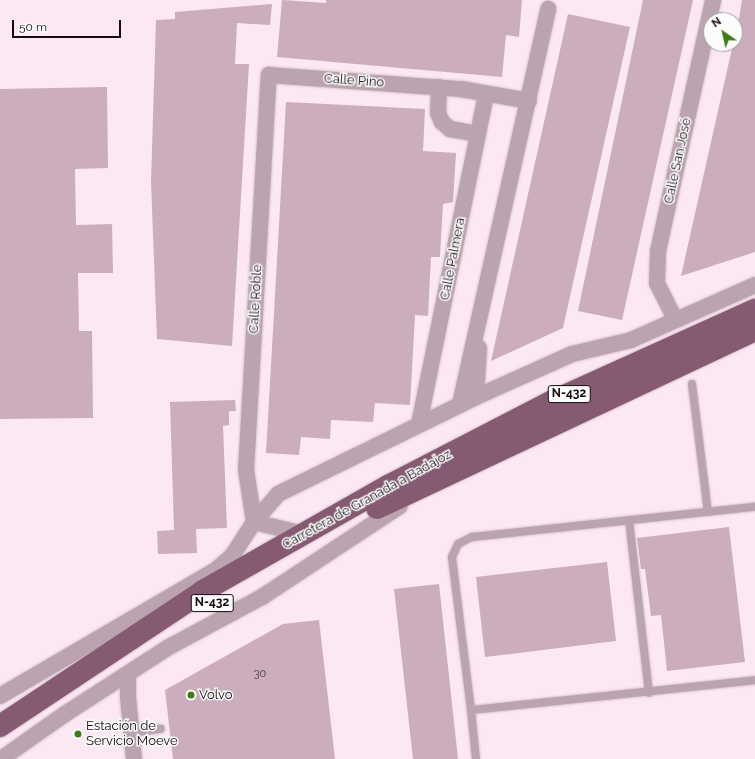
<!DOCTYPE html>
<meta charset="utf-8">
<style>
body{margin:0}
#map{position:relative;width:755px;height:759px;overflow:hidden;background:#fbe8f2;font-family:Raleway,sans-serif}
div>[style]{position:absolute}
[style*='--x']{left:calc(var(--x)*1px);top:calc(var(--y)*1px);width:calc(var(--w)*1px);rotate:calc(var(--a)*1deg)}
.building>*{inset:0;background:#cbadbd}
.roads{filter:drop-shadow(0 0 1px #d6c4ce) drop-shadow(0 0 1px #d6c4ce)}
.service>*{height:8px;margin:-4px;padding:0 4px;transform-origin:4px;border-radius:4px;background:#bba4b0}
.minor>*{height:16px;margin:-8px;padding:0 8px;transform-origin:8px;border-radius:8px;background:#bba4b0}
.trunk>*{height:22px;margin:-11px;padding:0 11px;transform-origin:11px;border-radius:11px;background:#865a72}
.dots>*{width:11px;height:11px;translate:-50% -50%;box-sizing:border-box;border:2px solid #fcfcfc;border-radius:50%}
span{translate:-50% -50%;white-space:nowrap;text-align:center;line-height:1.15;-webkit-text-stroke:3px #fcfcfc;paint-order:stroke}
.number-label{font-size:11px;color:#42333a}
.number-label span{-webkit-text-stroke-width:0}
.shield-label span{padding:1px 3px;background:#fcfcfc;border:1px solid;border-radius:3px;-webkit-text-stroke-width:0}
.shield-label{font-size:12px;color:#140a0f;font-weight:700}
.street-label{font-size:13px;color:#140a0f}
.poi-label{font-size:13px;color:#140a0f}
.left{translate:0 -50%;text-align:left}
.north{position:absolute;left:703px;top:12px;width:40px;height:40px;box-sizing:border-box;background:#fcfcfc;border:1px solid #9f9b9d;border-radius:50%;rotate:326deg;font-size:11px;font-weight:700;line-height:16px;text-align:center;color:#140a0f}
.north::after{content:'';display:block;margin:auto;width:14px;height:18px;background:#3f7b16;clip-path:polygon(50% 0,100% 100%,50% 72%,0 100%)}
.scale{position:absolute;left:12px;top:20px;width:109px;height:18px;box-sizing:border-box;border:2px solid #140a0f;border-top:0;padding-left:5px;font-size:12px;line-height:14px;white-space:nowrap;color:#140a0f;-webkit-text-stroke:3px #fcfcfc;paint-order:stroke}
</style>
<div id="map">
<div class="building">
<i style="clip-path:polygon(282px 0,326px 3px,326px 0,522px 0,519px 37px,506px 35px,502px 77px,277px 57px)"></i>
<i style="clip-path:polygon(643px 0,693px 0,622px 320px,578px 311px)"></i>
<i style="clip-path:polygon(742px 0,755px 0,755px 252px,681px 276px,733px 44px,735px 44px)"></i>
<i style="clip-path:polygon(272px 4px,270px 25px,237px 23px,235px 64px,249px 64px,232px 346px,157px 339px,151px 182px,156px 20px,175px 19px,175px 12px)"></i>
<i style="clip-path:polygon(568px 14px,630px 27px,563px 328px,491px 361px)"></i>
<i style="clip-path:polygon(107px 87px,108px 168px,75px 169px,76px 225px,112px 224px,113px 273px,78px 273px,79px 331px,92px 331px,93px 418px,0 419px,0 89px)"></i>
<i style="clip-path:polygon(286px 102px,425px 109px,423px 151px,456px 153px,453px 202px,443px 204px,440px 257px,431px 257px,428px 316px,415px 315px,410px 405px,375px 403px,373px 422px,331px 420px,330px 439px,301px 437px,299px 455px,266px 453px)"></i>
<i style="clip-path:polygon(235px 400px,236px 411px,229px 411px,229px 425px,223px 426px,227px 528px,196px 529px,197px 553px,158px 554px,157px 531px,174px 530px,170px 402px)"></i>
<i style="clip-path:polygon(729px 527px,745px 662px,667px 671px,661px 615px,651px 616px,645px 569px,641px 569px,637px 538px)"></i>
<i style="clip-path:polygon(607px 562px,616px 641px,485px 657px,476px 577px)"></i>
<i style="clip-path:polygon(439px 584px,458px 759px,413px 759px,394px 589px)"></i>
<i style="clip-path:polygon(319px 620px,335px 759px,173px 759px,165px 690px,283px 624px)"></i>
</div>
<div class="roads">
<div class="service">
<i style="--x:692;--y:384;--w:129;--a:82.9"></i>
<i style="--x:629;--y:520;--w:174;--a:83.4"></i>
<i style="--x:471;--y:710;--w:154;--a:-97.1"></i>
<i style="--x:452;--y:557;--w:14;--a:-65"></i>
<i style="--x:458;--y:544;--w:16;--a:-27"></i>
<i style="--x:472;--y:537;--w:285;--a:-6.1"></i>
<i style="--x:131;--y:733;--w:30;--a:-8"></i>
<i style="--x:476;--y:759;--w:49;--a:-95.8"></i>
<i style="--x:471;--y:710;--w:286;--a:-6"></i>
</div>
<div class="minor">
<i style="--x:439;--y:87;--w:26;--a:92"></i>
<i style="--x:438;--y:113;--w:10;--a:66"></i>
<i style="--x:442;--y:122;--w:11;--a:41"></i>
<i style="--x:450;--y:129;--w:28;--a:10"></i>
<i style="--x:675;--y:319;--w:40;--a:-116.6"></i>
<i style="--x:657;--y:283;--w:32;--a:-88"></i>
<i style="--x:658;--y:251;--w:257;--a:-77.6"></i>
<i style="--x:476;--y:397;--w:49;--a:-86.5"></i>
<i style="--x:460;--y:404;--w:405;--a:-77.4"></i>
<i style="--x:419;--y:424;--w:336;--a:-78.5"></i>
<i style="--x:254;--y:522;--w:53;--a:-98.7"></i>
<i style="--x:246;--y:470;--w:396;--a:-86.7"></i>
<i style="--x:269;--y:75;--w:193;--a:4.2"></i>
<i style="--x:461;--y:89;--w:69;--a:10"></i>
<i style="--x:254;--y:522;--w:51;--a:13.5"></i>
<i style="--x:128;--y:674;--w:23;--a:90"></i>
<i style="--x:128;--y:697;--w:62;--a:84.5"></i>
<i style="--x:0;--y:696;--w:251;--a:-30.3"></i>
<i style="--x:217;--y:569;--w:20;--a:-41"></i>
<i style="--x:232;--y:556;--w:40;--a:-57.1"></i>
<i style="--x:254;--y:522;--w:37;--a:-49"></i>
<i style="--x:278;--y:494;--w:220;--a:-26.1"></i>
<i style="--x:476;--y:397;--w:105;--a:-24.1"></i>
<i style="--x:572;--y:354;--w:61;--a:-13.3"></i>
<i style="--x:631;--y:340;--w:136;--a:-23.9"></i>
<i style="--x:1;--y:759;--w:78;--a:-35.1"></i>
<i style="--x:65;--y:714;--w:124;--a:-32.8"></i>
<i style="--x:169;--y:647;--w:106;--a:-28.3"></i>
<i style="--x:262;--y:597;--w:165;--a:-33.4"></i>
</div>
<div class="trunk">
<i style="--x:377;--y:508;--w:418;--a:-25.2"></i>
<i style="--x:0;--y:726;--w:244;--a:-33.6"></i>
<i style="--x:203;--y:591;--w:213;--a:-29.6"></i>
<i style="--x:388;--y:486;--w:186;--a:-27.3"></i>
<i style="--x:553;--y:401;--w:222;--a:-24.3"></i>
</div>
</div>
<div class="dots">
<i style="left:191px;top:695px;background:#3f7b16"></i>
<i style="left:78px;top:734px;background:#3f7b16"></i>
</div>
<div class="number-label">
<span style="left:260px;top:674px">30</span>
</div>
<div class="shield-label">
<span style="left:569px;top:394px">N-432</span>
<span style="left:212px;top:603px">N-432</span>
</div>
<div class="street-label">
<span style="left:354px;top:81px;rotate:4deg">Calle Pino</span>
<span style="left:678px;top:161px;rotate:-78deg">Calle San José</span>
<span style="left:453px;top:259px;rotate:-79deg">Calle Palmera</span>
<span style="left:256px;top:299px;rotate:-87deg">Calle Roble</span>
<span style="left:367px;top:500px;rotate:-29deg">Carretera de Granada a Badajoz</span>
</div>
<div class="poi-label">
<span class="left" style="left:199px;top:695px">Volvo</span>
<span class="left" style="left:86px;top:734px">Estación de<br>Servicio Moeve</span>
</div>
<div class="north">N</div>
<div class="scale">50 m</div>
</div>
